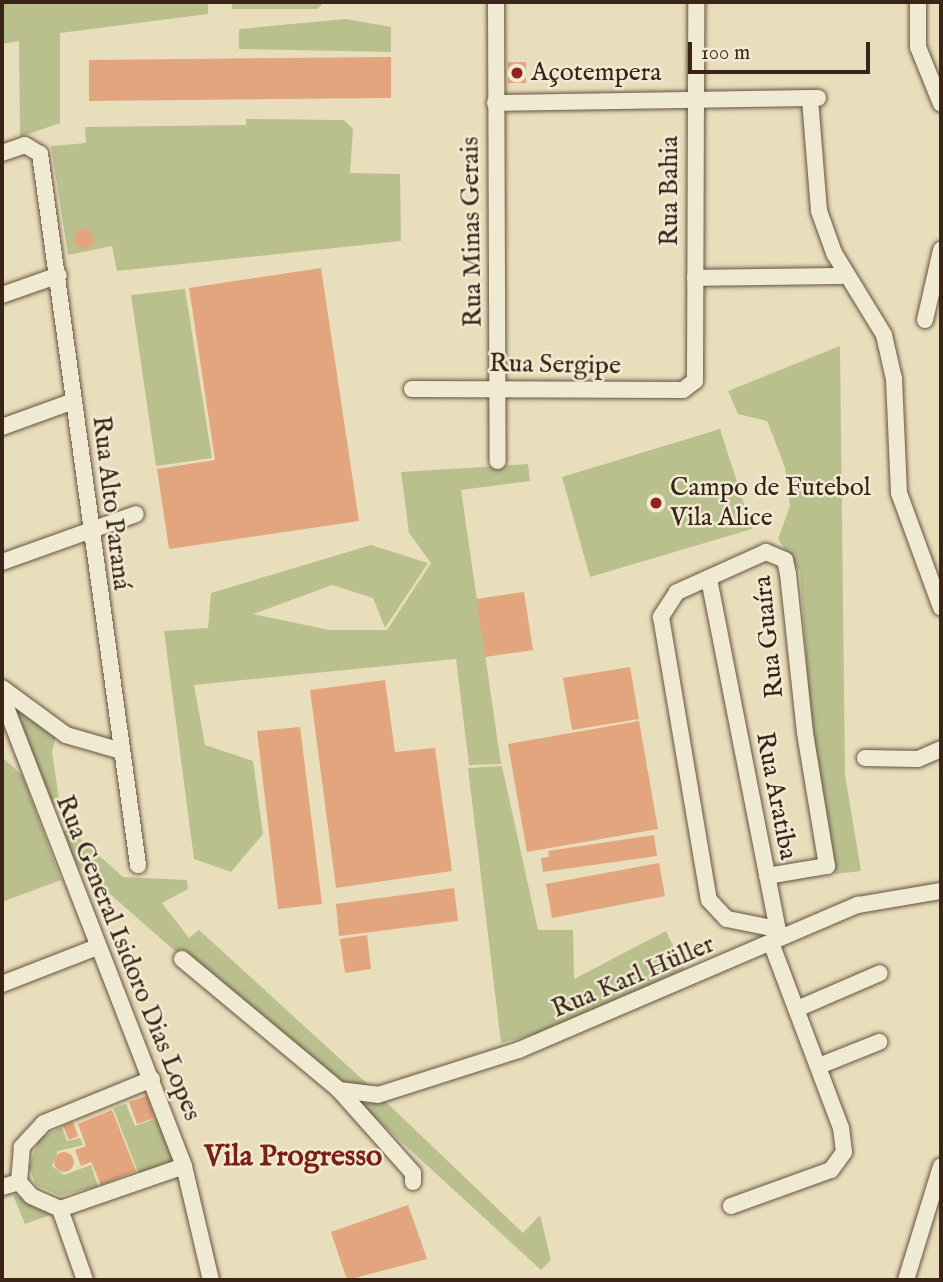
<!DOCTYPE html>
<meta charset="utf-8">
<style>
body{margin:0}
#map{position:relative;width:943px;height:1282px;overflow:hidden;background:#e9debb;font-family:"IM FELL English",serif}
div>[style]{position:absolute}
[style*='--x']{left:calc(var(--x)*1px);top:calc(var(--y)*1px);width:calc(var(--w)*1px);rotate:calc(var(--a)*1deg)}
.green>*{inset:0;background:#b9c08e}
.building>*{inset:0;background:#e2a57d}
.round{border-radius:50%}
.roads{filter:drop-shadow(0 0 2px #665241) drop-shadow(0 0 2px #665241)}
.minor>*{height:16px;margin:-8px;padding:0 8px;transform-origin:8px;border-radius:8px;background:#f1ead3}
.dots>*{width:19px;height:19px;translate:-50% -50%;box-sizing:border-box;border:4px solid #f1ead3;border-radius:50%}
span{translate:-50% -50%;white-space:nowrap;text-align:center;line-height:1.15;-webkit-text-stroke:5px #f1ead3;paint-order:stroke}
.poi-label{font-size:26px;color:#3a2418}
.left{translate:0 -50%;text-align:left}
.street-label{font-size:26px;color:#3a2418}
.quarter-label{font-size:30px;color:#7a1f14;font-weight:700}
.frame{position:absolute;inset:0;border:4px solid #3a2418;pointer-events:none}
.scale{position:absolute;left:688px;top:42px;width:182px;height:32px;box-sizing:border-box;border:4px solid #3a2418;border-top:0;padding-left:9px;font-size:21px;line-height:24px;white-space:nowrap;color:#3a2418;-webkit-text-stroke:5px #f1ead3;paint-order:stroke}
</style>
<div id="map">
<div class="green">
<i style="clip-path:polygon(2px 2px,208px 2px,208px 14px,60px 33px,60px 123px,20px 137px,19px 41px,2px 44px)"></i>
<i style="clip-path:polygon(232px 2px,325px 2px,317px 9px,232px 9px)"></i>
<i style="clip-path:polygon(346px 19px,391px 27px,391px 52px,239px 49px,239px 29px)"></i>
<i style="clip-path:polygon(246px 119px,344px 120px,353px 129px,350px 173px,400px 174px,401px 241px,117px 271px,112px 246px,68px 255px,51px 146px,86px 143px,85px 127px,246px 125px)"></i>
<i style="clip-path:polygon(185px 289px,212px 458px,156px 466px,131px 295px)"></i>
<i style="clip-path:polygon(840px 346px,845px 775px,861px 871px,835px 874px,810px 708px,800px 572px,778px 539px,790px 506px,785px 467px,767px 421px,738px 414px,728px 391px)"></i>
<i style="clip-path:polygon(720px 429px,752px 529px,590px 577px,562px 477px)"></i>
<i style="clip-path:polygon(528px 464px,530px 481px,461px 490px,501px 764px,469px 765px,456px 659px,194px 685px,205px 745px,253px 761px,263px 834px,231px 872px,194px 859px,164px 631px,208px 628px,211px 593px,371px 545px,428px 563px,385px 628px,373px 598px,332px 585px,253px 614px,329px 630px,387px 630px,431px 563px,409px 533px,401px 472px)"></i>
<i style="clip-path:polygon(2px 694px,57px 733px,52px 752px,60px 805px,43px 808px)"></i>
<i style="clip-path:polygon(2px 757px,22px 775px,61px 880px,2px 902px)"></i>
<i style="clip-path:polygon(502px 766px,538px 930px,573px 930px,574px 979px,666px 931px,684px 969px,576px 1023px,501px 1043px,468px 768px)"></i>
<i style="clip-path:polygon(63px 831px,72px 831px,123px 877px,187px 880px,188px 889px,162px 903px,189px 938px,199px 930px,373px 1089px,341px 1087px,243px 1011px,76px 864px)"></i>
<i style="clip-path:polygon(386px 1102px,523px 1233px,540px 1215px,551px 1260px,541px 1270px,359px 1103px)"></i>
<i style="clip-path:polygon(126px 1104px,135px 1126px,157px 1118px,174px 1162px,139px 1175px,113px 1108px)"></i>
<i style="clip-path:polygon(62px 1127px,67px 1141px,80px 1138px,83px 1145px,58px 1151px,52px 1166px,64px 1175px,91px 1165px,98px 1186px,60px 1196px,36px 1185px,29px 1167px,39px 1139px)"></i>
<i style="clip-path:polygon(13px 1195px,28px 1199px,53px 1214px,25px 1224px)"></i>
</div>
<div class="building">
<i style="clip-path:polygon(391px 57px,391px 98px,89px 101px,89px 60px)"></i>
<i style="clip-path:polygon(508px 62px,526px 62px,526px 83px,508px 83px)"></i>
<i class="round" style="left:74px;top:229px;width:20px;height:20px"></i>
<i style="clip-path:polygon(321px 268px,359px 521px,169px 549px,157px 469px,215px 460px,189px 288px)"></i>
<i style="clip-path:polygon(524px 592px,533px 650px,485px 657px,476px 599px)"></i>
<i style="clip-path:polygon(630px 667px,639px 719px,572px 730px,563px 678px)"></i>
<i style="clip-path:polygon(385px 680px,395px 752px,435px 748px,452px 871px,336px 888px,310px 690px)"></i>
<i style="clip-path:polygon(639px 721px,658px 829px,527px 852px,508px 744px)"></i>
<i style="clip-path:polygon(300px 727px,322px 904px,278px 909px,257px 731px)"></i>
<i style="clip-path:polygon(654px 835px,657px 856px,543px 872px,541px 858px,549px 857px,548px 851px)"></i>
<i style="clip-path:polygon(659px 863px,665px 896px,552px 918px,546px 884px)"></i>
<i style="clip-path:polygon(454px 888px,458px 921px,339px 936px,336px 904px)"></i>
<i style="clip-path:polygon(367px 935px,371px 969px,345px 973px,340px 939px)"></i>
<i style="clip-path:polygon(147px 1096px,155px 1118px,137px 1124px,129px 1102px)"></i>
<i style="clip-path:polygon(112px 1110px,136px 1171px,101px 1185px,91px 1162px,81px 1166px,75px 1150px,86px 1146px,78px 1124px)"></i>
<i style="clip-path:polygon(73px 1122px,78px 1136px,69px 1140px,63px 1126px)"></i>
<i class="round" style="left:54px;top:1152px;width:20px;height:20px"></i>
<i style="clip-path:polygon(408px 1205px,427px 1259px,347px 1280px,331px 1232px)"></i>
</div>
<div class="roads">
<div class="minor">
<i style="--x:496;--y:2;--w:459;--a:89.8"></i>
<i style="--x:918;--y:2;--w:45;--a:90"></i>
<i style="--x:918;--y:47;--w:61;--a:68"></i>
<i style="--x:810;--y:99;--w:112;--a:85.4"></i>
<i style="--x:819;--y:211;--w:45;--a:70.3"></i>
<i style="--x:834;--y:253;--w:96;--a:58.6"></i>
<i style="--x:884;--y:335;--w:45;--a:77.2"></i>
<i style="--x:894;--y:379;--w:114;--a:87.5"></i>
<i style="--x:899;--y:493;--w:122;--a:69.9"></i>
<i style="--x:495;--y:103;--w:323;--a:-0.9"></i>
<i style="--x:2;--y:153;--w:24;--a:-19"></i>
<i style="--x:25;--y:145;--w:17;--a:31"></i>
<i style="--x:40;--y:154;--w:718;--a:82.15"></i>
<i style="--x:695;--y:278;--w:152;--a:-0.8"></i>
<i style="--x:2;--y:295;--w:60;--a:-19.3"></i>
<i style="--x:925;--y:320;--w:72;--a:-77.1"></i>
<i style="--x:412;--y:389;--w:271;--a:0.2"></i>
<i style="--x:683;--y:390;--w:15;--a:-37"></i>
<i style="--x:695;--y:381;--w:379;--a:-89.8"></i>
<i style="--x:2;--y:427;--w:77;--a:-19.9"></i>
<i style="--x:2;--y:562;--w:142;--a:-19.7"></i>
<i style="--x:709;--y:579;--w:365;--a:78.9"></i>
<i style="--x:2;--y:688;--w:79;--a:36.3"></i>
<i style="--x:66;--y:735;--w:54;--a:16.1"></i>
<i style="--x:2;--y:697;--w:503;--a:68.79"></i>
<i style="--x:184;--y:1166;--w:117;--a:76.7"></i>
<i style="--x:865;--y:758;--w:53;--a:1.1"></i>
<i style="--x:918;--y:759;--w:25;--a:-23"></i>
<i style="--x:767;--y:876;--w:61;--a:-9.5"></i>
<i style="--x:827;--y:866;--w:135;--a:-99.4"></i>
<i style="--x:805;--y:733;--w:160;--a:-96.1"></i>
<i style="--x:788;--y:574;--w:14;--a:-102"></i>
<i style="--x:785;--y:560;--w:21;--a:-157"></i>
<i style="--x:766;--y:552;--w:98;--a:155.8"></i>
<i style="--x:677;--y:592;--w:30;--a:123"></i>
<i style="--x:661;--y:617;--w:287;--a:80.4"></i>
<i style="--x:709;--y:900;--w:26;--a:47"></i>
<i style="--x:727;--y:919;--w:51;--a:11.3"></i>
<i style="--x:182;--y:959;--w:204;--a:39.8"></i>
<i style="--x:339;--y:1090;--w:111;--a:48.3"></i>
<i style="--x:413;--y:1173;--w:9;--a:90"></i>
<i style="--x:2;--y:984;--w:102;--a:-21.3"></i>
<i style="--x:797;--y:1009;--w:90;--a:-23.4"></i>
<i style="--x:819;--y:1066;--w:65;--a:-21.8"></i>
<i style="--x:152;--y:1079;--w:117;--a:157.8"></i>
<i style="--x:44;--y:1123;--w:33;--a:133"></i>
<i style="--x:22;--y:1147;--w:35;--a:95"></i>
<i style="--x:19;--y:1182;--w:18;--a:49"></i>
<i style="--x:31;--y:1196;--w:32;--a:24"></i>
<i style="--x:60;--y:1209;--w:131;--a:-19.1"></i>
<i style="--x:339;--y:1090;--w:39;--a:7"></i>
<i style="--x:378;--y:1095;--w:148;--a:-17.7"></i>
<i style="--x:519;--y:1050;--w:369;--a:-23.2"></i>
<i style="--x:858;--y:905;--w:84;--a:-9.6"></i>
<i style="--x:2;--y:1187;--w:18;--a:-16"></i>
<i style="--x:731;--y:1206;--w:106;--a:-19.8"></i>
<i style="--x:831;--y:1170;--w:22;--a:-54"></i>
<i style="--x:844;--y:1152;--w:24;--a:-97"></i>
<i style="--x:841;--y:1128;--w:198;--a:-110.7"></i>
<i style="--x:60;--y:1209;--w:75;--a:70.6"></i>
<i style="--x:906;--y:1280;--w:119;--a:-72.9"></i>
</div>
</div>
<div class="dots">
<i style="left:517px;top:73px;background:#8f2418"></i>
<i style="left:656px;top:503px;background:#8f2418"></i>
</div>
<div class="poi-label">
<span class="left" style="left:531px;top:73px">Açotempera</span>
<span class="left" style="left:670px;top:503px">Campo de Futebol<br>Vila Alice</span>
</div>
<div class="street-label">
<span style="left:670px;top:191px;rotate:-90deg">Rua Bahia</span>
<span style="left:472px;top:232px;rotate:-91deg">Rua Minas Gerais</span>
<span style="left:555px;top:365px;rotate:1deg">Rua Sergipe</span>
<span style="left:111px;top:503px;rotate:83deg">Rua Alto Paraná</span>
<span style="left:769px;top:637px;rotate:-96deg">Rua Guaíra</span>
<span style="left:776px;top:796px;rotate:79deg">Rua Aratiba</span>
<span style="left:128px;top:958px;rotate:68deg">Rua General Isidoro Dias Lopes</span>
<span style="left:633px;top:977px;rotate:-23deg">Rua Karl Hüller</span>
</div>
<div class="quarter-label">
<span style="left:293px;top:1157px">Vila Progresso</span>
</div>
<div class="frame"></div>
<div class="scale">100 m</div>
</div>
